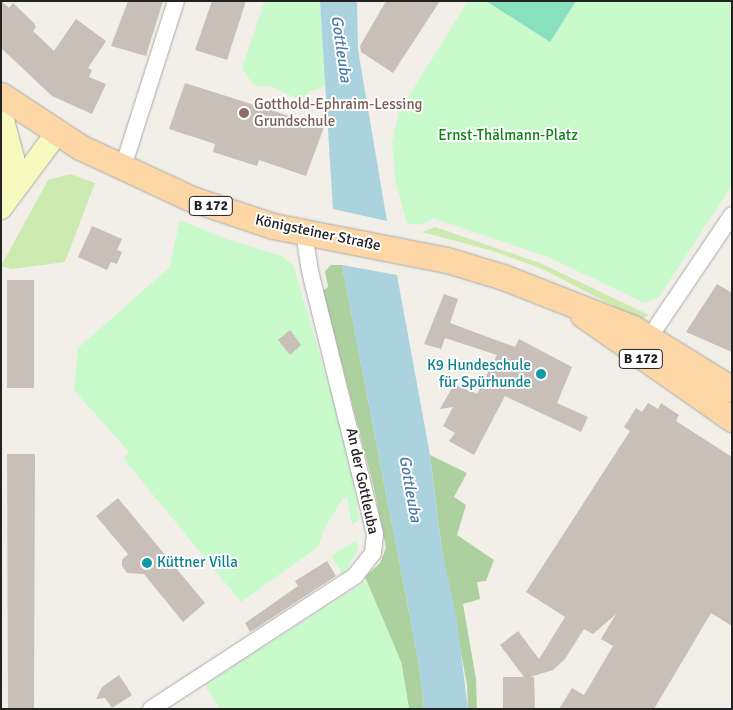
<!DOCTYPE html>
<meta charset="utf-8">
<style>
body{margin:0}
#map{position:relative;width:733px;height:710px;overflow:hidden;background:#f2efe9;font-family:Signika,sans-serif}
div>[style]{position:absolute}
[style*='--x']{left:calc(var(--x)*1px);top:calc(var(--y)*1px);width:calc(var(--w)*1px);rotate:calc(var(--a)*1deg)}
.grass>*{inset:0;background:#cdebb0}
.forest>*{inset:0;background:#add19e}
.park>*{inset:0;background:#c8facc}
.pitch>*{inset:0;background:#88e0be}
.water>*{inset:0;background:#aad3df}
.building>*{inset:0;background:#c7bfb8}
.roads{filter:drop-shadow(0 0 1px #a9a9a9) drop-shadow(0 0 1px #a9a9a9)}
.minor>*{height:16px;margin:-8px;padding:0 8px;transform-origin:8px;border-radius:8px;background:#fff}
.secondary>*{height:22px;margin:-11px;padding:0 11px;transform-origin:11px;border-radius:11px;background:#f7fabf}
.primary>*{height:25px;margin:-12.5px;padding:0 12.5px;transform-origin:12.5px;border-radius:12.5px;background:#fcd6a4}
.dots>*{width:14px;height:14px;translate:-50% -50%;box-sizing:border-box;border:2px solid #fff;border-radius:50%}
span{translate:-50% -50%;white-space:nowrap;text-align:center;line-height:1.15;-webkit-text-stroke:4px #fff;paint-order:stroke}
.shield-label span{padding:1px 4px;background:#fff;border:1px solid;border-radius:4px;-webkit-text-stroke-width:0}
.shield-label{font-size:14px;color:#222;font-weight:700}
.education-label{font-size:15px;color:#785e54}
.left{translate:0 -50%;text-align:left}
.park-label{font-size:15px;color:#0c8416}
.street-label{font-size:15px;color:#222}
.culture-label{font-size:15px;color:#0d838f}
.right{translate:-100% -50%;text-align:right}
.water-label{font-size:16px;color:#4a7aab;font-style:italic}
.frame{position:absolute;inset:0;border:2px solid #222;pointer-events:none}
</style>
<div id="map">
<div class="grass">
<i style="clip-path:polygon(70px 174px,95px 183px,65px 262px,12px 269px,1px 266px,48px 180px)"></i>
<i style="clip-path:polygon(435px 227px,540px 263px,649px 315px,643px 318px,633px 316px,542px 269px,493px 251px,422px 232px)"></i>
</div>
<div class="forest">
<i style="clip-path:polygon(331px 265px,342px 265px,418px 659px,424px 707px,419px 709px,409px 709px,401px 662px,365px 577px,380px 563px,386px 548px,374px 488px,323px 291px,328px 287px,325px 271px)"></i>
<i style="clip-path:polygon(430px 455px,467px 473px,454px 497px,466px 505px,457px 535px,494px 560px,486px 581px,477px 582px,480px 599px,463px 604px,476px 679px,477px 709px,468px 709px,467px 685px,442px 551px)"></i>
</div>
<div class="park">
<i style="clip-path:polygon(265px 1px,320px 2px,326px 86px,308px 92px,302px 101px,271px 86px,260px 87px,252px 83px,242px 68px)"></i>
<i style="clip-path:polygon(468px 1px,486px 1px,550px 42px,576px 1px,732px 1px,732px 185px,659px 297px,645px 303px,548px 257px,433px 218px,422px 225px,407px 223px,396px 184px,392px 142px,399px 112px)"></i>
<i style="clip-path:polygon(180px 220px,226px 239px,282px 256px,293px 265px,349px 452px,359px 520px,352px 525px,347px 497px,343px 498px,324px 529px,319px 546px,241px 602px,123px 458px,129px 452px,74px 390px,78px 348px,169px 268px)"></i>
<i style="clip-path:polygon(356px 541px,358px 549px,343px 575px,331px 556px)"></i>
<i style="clip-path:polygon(366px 581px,401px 662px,409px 709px,220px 709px,205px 685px)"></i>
</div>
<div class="pitch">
<i style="clip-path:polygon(486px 1px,576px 1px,550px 42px)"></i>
</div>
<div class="water">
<i style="clip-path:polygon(320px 1px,357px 1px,358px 50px,387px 221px,333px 209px)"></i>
<i style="clip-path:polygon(342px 265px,397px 275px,430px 455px,442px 551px,456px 614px,468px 709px,419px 709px,424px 707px,418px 659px)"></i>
</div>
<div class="building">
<i style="clip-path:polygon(1px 1px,9px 8px,13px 3px,34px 23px,36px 27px,33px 31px,54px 51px,76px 19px,106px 41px,88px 68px,92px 70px,89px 77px,106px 84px,92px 114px,52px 96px,1px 48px)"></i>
<i style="clip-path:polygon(128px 1px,163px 1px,146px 56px,111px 46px)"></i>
<i style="clip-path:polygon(212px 1px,246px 1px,227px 60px,195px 50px)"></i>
<i style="clip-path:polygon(386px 1px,440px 1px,393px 73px,361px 52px,360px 46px)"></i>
<i style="clip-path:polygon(185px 83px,324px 127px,306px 176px,259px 160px,257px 166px,213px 152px,215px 144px,169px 129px)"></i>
<i style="clip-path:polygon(92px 226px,122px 239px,117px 250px,122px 252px,117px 264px,111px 262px,107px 270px,78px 257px)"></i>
<i style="clip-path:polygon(7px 280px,34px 280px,34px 388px,7px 388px)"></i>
<i style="clip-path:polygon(717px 284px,732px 293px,732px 352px,686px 332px)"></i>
<i style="clip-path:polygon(444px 294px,458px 299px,450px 323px,515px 347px,519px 339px,572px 367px,557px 403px,588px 417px,581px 432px,505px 396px,474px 455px,449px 441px,455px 433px,443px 426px,453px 407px,440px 409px,454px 384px,477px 394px,497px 355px,445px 338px,441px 349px,424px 344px)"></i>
<i style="clip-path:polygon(290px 330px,301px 345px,290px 355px,278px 340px)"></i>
<i style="clip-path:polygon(648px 403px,658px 409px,661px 403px,679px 415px,676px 421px,732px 457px,732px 626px,711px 613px,654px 709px,559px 709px,572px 688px,584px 695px,613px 646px,601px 639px,616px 614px,593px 634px,584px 629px,565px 659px,553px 670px,530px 677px,534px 677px,535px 709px,503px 709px,503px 677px,524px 677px,500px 645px,518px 631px,539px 659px,565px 617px,526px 592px,630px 431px,624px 427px,636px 408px,642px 412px)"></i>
<i style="clip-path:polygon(7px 454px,35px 454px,34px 709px,8px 709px)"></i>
<i style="clip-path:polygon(118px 498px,205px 603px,183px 622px,144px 574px,127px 573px,122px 566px,122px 560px,128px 554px,96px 516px)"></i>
<i style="clip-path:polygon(327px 561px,336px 576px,250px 632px,245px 623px,298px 586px,295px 581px)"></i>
<i style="clip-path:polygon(119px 675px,132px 695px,112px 708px,105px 698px,96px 699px,102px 687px)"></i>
</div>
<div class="roads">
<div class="minor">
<i style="--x:123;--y:167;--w:174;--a:-72.3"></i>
<i style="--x:649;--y:338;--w:148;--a:-56"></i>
<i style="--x:151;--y:709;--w:244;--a:-33.1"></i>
<i style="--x:355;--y:576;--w:29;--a:-52"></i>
<i style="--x:373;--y:553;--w:19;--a:-84"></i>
<i style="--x:375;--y:534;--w:271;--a:-103.9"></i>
<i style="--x:310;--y:271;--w:39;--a:-99"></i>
</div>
<div class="secondary">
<i style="--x:1;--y:113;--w:47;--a:75.1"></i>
<i style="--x:13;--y:158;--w:37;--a:96"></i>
<i style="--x:1;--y:208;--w:94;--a:-53.3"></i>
</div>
<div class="primary">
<i style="--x:1;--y:95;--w:95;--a:33.4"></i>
<i style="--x:80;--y:147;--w:123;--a:24.9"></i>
<i style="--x:192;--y:199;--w:85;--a:18.4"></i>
<i style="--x:273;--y:226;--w:177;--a:11.1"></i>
<i style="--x:447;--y:260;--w:59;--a:16.9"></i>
<i style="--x:503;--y:277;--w:140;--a:21.4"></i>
<i style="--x:633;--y:328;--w:116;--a:31.6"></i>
<i style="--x:583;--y:315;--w:182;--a:34.9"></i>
</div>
</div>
<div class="dots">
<i style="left:244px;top:113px;background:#8d6e63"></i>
<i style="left:541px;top:374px;background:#0f9aa8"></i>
<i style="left:147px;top:563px;background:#0f9aa8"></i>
</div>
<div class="shield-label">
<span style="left:211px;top:206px">B 172</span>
<span style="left:641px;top:359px">B 172</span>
</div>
<div class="education-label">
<span class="left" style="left:254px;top:113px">Gotthold-Ephraim-Lessing<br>Grundschule</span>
</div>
<div class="park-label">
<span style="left:508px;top:136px">Ernst-Thälmann-Platz</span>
</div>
<div class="street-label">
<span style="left:318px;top:233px;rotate:12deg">Königsteiner Straße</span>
<span style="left:362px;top:481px;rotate:78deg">An der Gottleuba</span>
</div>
<div class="culture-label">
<span class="right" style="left:531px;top:374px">K9 Hundeschule<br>für Spürhunde</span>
<span class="left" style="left:157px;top:563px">Küttner Villa</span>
</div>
<div class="water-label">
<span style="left:341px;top:49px;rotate:82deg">Gottleuba</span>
<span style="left:410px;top:489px;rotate:80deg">Gottleuba</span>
</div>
<div class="frame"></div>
</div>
